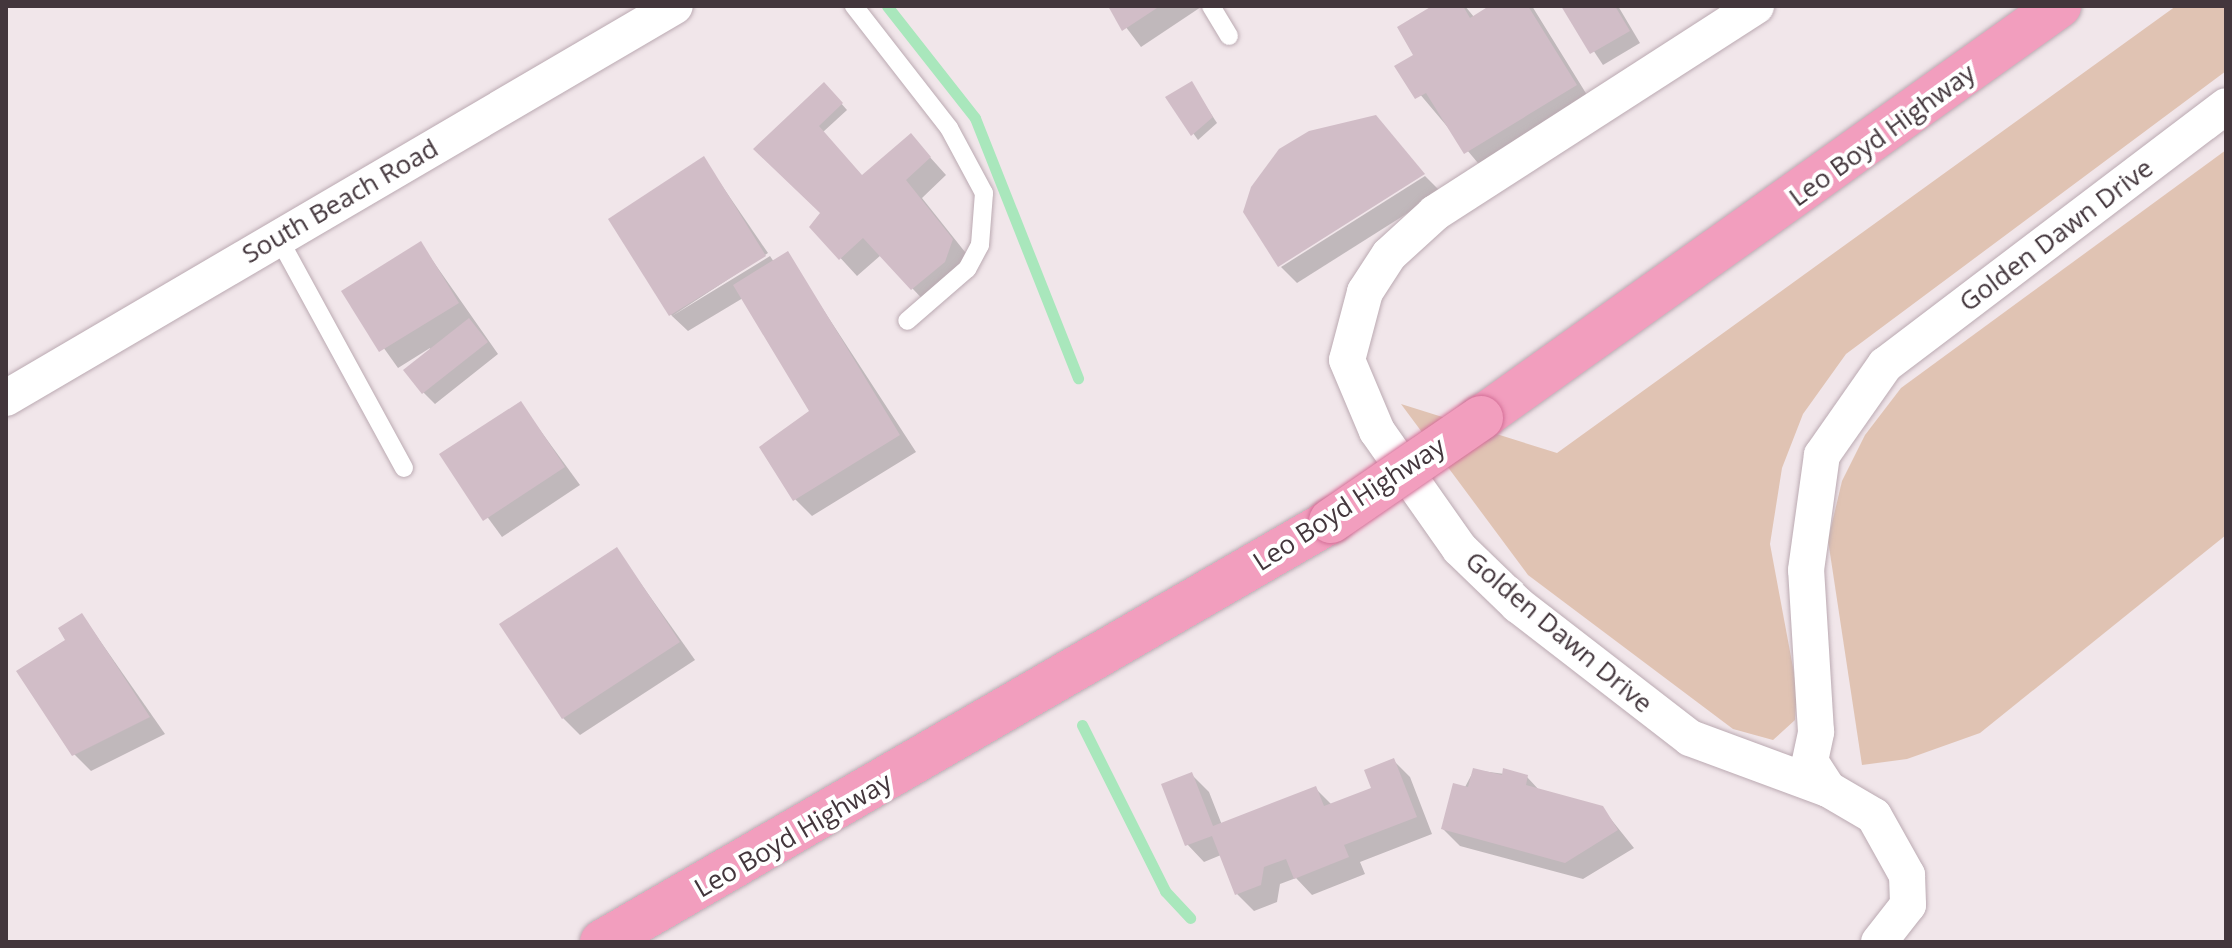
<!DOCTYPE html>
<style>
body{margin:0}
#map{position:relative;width:2232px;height:948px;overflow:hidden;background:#f1e6ea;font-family:"Open Sans",sans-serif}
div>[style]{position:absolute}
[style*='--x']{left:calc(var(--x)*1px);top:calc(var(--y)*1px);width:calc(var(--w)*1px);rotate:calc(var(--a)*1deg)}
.green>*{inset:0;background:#e0c3b3}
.shadow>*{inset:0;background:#0003}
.stream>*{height:11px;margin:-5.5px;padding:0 5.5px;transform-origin:5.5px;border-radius:5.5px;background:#a9e7bc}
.building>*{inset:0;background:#d1bdc7}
.roads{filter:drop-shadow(0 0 2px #bbaab2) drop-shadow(0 0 2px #bbaab2)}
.lane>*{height:18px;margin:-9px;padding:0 9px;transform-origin:9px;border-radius:9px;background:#fff}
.street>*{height:36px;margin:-18px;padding:0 18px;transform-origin:18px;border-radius:18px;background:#fff}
.primary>*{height:44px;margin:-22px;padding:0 22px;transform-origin:22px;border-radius:22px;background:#f29ebe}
.bridges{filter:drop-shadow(0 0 2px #d47098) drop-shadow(0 0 2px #d47098)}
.primary-bridge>*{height:44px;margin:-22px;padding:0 22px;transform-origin:22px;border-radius:22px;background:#f29ebe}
span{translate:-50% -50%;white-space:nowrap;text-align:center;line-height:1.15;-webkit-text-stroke:8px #fff;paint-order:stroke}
.street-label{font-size:26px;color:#43363c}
.frame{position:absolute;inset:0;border:8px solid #43363c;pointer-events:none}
</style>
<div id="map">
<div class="green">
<i style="clip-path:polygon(2176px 6px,2226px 6px,2226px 71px,1846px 354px,1803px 414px,1782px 468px,1770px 544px,1797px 689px,1795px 720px,1773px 740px,1733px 729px,1528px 575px,1401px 404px,1557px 453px)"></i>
<i style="clip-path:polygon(2226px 150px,2226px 535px,1980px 733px,1907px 759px,1862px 765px,1828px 540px,1842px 481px,1865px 435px,1901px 388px)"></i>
</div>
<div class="shadow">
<i style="clip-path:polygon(1110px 6px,1200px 6px,1201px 7px,1141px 47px)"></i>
<i style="clip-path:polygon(1436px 6px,1465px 6px,1474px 17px,1493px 6px,1532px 6px,1592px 103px,1483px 169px,1397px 67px,1416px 55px)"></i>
<i style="clip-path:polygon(1564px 6px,1618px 6px,1640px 43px,1603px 65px)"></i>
<i style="clip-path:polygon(1191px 83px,1217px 123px,1198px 140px,1168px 98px)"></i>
<i style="clip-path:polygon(824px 84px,847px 110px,823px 132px,863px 177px,911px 136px,946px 175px,922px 198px,969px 257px,929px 306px,881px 255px,857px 276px,812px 227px,822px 214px,755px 149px)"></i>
<i style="clip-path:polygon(703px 158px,768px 253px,672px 316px,610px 220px)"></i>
<i style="clip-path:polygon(1425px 176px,1441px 192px,1297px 283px,1281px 267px)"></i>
<i style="clip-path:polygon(421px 244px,498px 354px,435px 404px,423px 392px,430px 348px,398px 368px,344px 292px)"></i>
<i style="clip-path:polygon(787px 254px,916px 452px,812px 516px,795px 499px,812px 411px,743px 298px,688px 331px,672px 316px,770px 256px,774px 262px)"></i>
<i style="clip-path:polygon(521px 404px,580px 485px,502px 537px,442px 455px)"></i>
<i style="clip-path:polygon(617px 550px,695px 660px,580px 735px,563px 718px)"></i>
<i style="clip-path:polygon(82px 615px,165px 734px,91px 771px,74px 754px,67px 640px)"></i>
<i style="clip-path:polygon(1393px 760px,1410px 777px,1432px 834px,1360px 862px,1365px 874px,1312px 895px,1296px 878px,1280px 884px,1277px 902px,1254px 911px,1237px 894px,1221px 855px,1204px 862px,1187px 844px,1192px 775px,1209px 792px,1222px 825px,1316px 789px,1332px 805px,1374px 789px)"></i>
<i style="clip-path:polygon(1474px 770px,1527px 777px,1541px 792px,1602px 808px,1634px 848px,1583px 879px,1460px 846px,1443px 829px)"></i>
</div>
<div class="stream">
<i style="--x:887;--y:6;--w:142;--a:51.8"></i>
<i style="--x:975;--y:118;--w:280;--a:68.4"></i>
<i style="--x:1082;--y:725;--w:186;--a:63.4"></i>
<i style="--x:1165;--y:891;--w:37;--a:47"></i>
</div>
<div class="building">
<i style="clip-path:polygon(1108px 6px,1160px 6px,1122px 31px)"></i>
<i style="clip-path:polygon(1432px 6px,1463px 6px,1470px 18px,1489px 6px,1528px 6px,1577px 85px,1464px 154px,1426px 93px,1415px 99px,1394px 66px,1413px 55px,1397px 27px)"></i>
<i style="clip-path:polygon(1561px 6px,1615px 6px,1630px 31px,1590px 54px)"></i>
<i style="clip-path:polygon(1192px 81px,1213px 117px,1191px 136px,1165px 97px)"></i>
<i style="clip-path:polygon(824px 82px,843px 103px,819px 126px,862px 175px,911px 133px,931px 157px,906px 180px,953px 239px,945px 262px,911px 290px,863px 238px,839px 260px,809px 227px,820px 213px,753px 149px)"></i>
<i style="clip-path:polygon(1376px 115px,1425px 174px,1278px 267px,1243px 212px,1251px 187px,1279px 149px,1309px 131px)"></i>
<i style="clip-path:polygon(704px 156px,766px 256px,669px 316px,608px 219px)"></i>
<i style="clip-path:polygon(421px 241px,459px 303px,379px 352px,341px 291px)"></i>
<i style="clip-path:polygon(788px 251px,900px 435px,793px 501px,759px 447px,809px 411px,733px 285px)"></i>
<i style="clip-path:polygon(469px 318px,488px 342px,422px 394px,403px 370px)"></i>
<i style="clip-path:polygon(521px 401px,565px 467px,483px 521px,439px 454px)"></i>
<i style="clip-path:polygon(617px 547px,680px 642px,562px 719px,499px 624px)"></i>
<i style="clip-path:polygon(82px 613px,150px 717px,72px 756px,16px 671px,65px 640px,58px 628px)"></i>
<i style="clip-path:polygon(1394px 758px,1417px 817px,1344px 845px,1349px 857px,1294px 879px,1286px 859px,1264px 867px,1261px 885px,1235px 895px,1212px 836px,1185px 846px,1161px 784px,1192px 772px,1213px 826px,1316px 786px,1324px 806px,1371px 788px,1364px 770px)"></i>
<i style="clip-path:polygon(1473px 768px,1502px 775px,1503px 768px,1528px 775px,1526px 785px,1603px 806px,1618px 830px,1565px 863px,1441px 829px,1453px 783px,1468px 787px)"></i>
</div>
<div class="roads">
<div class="lane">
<i style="--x:854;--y:6;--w:155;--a:52.1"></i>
<i style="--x:949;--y:128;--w:74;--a:61.7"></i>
<i style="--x:984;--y:193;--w:52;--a:94.4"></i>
<i style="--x:980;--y:245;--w:27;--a:118"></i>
<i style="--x:967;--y:269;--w:79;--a:139.1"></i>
<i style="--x:1211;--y:6;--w:35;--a:59"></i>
<i style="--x:278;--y:237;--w:263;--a:61.4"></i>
</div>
<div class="street">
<i style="--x:1756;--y:6;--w:382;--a:147.2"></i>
<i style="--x:1435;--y:213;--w:62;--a:137.6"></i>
<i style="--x:1389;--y:255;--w:44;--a:123"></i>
<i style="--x:1365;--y:292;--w:70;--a:104.8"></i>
<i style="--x:1347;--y:360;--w:77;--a:67.1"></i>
<i style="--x:1377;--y:431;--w:144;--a:54.9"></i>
<i style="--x:1460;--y:549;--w:81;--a:44"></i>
<i style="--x:1518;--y:605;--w:217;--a:37.7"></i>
<i style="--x:1690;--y:738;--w:147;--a:20.3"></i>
<i style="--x:1828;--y:789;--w:33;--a:-123"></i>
<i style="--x:1810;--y:761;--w:30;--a:-78"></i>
<i style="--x:1816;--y:732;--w:162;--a:-93.5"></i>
<i style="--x:1806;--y:570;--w:116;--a:-82.1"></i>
<i style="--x:1822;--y:455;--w:110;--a:-55"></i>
<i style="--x:1885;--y:365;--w:428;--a:-37.2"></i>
<i style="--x:6;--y:398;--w:775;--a:-30.37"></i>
<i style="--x:1828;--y:789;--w:53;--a:30.4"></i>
<i style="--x:1874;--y:816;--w:68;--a:60.8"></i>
<i style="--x:1907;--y:875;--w:30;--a:88"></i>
<i style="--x:1908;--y:905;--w:47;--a:128.1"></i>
</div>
<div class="primary">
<i style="--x:1481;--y:418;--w:710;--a:-35.48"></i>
<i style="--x:602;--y:942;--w:842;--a:-30.01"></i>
</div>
</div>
<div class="bridges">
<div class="primary-bridge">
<i style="--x:1331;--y:521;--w:182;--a:-34.5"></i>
</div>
</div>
<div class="street-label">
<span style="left:1882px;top:135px;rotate:-36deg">Leo Boyd Highway</span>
<span style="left:340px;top:201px;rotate:-30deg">South Beach Road</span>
<span style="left:2056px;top:235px;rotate:-37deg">Golden Dawn Drive</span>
<span style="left:1349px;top:504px;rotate:-33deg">Leo Boyd Highway</span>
<span style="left:1559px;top:632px;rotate:40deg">Golden Dawn Drive</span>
<span style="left:793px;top:835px;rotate:-30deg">Leo Boyd Highway</span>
</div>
<div class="frame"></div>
</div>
